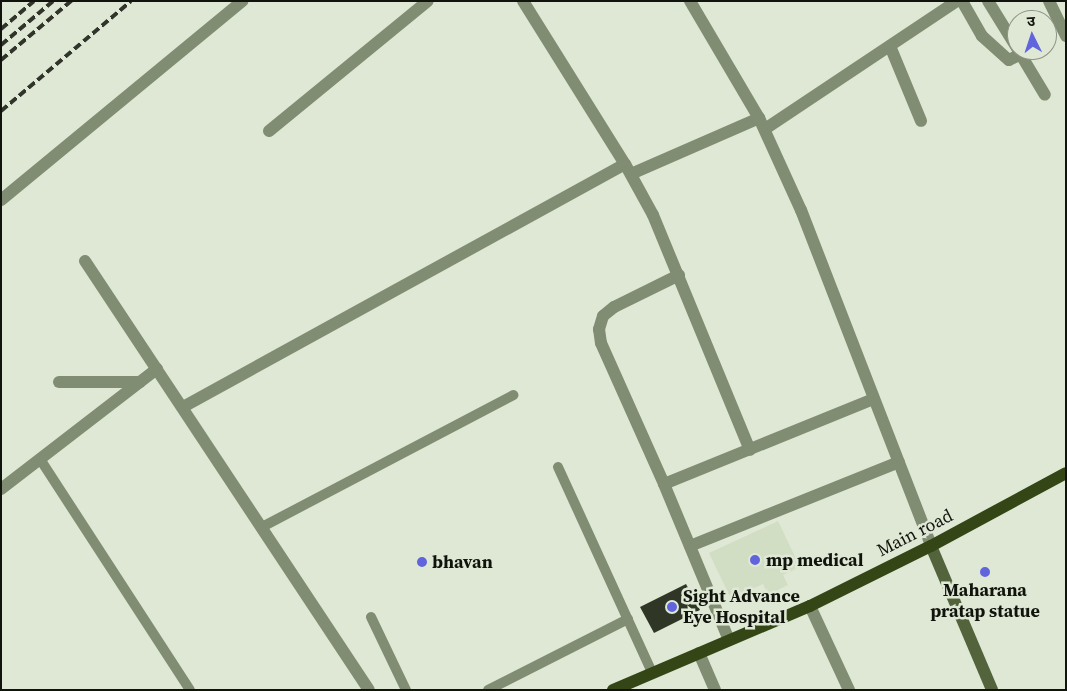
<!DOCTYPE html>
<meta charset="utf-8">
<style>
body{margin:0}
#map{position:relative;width:1067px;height:691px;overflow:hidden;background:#dfe8d5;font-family:"Source Serif 4","Noto Sans Devanagari",serif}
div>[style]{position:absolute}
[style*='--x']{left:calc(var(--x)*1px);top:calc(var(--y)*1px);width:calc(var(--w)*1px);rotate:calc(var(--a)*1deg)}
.built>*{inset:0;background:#d2dec4}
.building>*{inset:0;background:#2f3626}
.service>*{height:10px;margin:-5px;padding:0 5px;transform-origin:5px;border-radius:5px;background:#818d73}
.minor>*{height:12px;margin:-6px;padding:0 6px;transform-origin:6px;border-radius:6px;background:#818d73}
.secondary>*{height:12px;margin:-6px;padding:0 6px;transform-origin:6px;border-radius:6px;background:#53643d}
.primary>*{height:12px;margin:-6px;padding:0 6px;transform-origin:6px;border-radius:6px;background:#344615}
.rail>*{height:4px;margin-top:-2px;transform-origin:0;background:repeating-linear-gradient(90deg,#30342b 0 8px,transparent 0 12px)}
.dots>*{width:14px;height:14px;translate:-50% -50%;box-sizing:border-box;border:2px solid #dfe8d5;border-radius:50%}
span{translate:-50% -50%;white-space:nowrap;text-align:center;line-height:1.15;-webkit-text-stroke:5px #dfe8d5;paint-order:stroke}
.street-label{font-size:18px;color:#11140d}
.poi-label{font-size:18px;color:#11140d;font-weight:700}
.left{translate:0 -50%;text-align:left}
.frame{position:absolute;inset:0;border:2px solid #11140d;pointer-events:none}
.north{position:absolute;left:1007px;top:10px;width:50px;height:50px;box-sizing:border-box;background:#dfe8d5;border:1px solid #8d9385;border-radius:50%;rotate:356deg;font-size:14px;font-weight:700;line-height:20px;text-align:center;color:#11140d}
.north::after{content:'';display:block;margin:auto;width:18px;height:22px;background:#6064dd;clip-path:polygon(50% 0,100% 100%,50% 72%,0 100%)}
</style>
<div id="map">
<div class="built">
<i style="clip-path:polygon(778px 521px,800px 567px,783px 575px,788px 585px,768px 595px,763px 584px,731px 599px,709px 553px)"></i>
</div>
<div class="building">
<i style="clip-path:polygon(686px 584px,700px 610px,654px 633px,640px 607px)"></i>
</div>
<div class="service">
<i style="--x:40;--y:459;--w:275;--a:57"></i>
<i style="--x:558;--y:467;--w:226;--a:65.4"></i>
<i style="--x:262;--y:527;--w:284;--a:-27.7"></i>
<i style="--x:371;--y:617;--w:81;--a:64.4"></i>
<i style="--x:488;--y:690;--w:157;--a:-26.9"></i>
</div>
<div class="minor">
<i style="--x:523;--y:1;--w:192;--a:58"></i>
<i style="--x:625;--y:164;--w:58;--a:61.2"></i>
<i style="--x:653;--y:215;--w:254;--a:67.6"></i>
<i style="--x:690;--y:1;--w:136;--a:59.5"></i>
<i style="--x:759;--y:118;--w:101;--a:65.5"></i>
<i style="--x:801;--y:210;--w:360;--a:68.8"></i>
<i style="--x:962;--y:1;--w:40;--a:60.3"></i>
<i style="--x:982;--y:36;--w:36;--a:42"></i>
<i style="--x:1009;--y:60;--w:13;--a:-27"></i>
<i style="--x:988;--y:1;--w:55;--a:58.3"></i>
<i style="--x:1049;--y:1;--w:39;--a:64"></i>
<i style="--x:890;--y:46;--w:81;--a:67.5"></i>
<i style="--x:1018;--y:50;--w:52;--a:59"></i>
<i style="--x:765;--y:129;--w:231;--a:-33.7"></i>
<i style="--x:269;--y:131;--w:205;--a:-39.3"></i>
<i style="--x:631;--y:174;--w:140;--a:-23.6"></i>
<i style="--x:1;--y:200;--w:313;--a:-39.5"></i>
<i style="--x:85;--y:261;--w:514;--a:56.5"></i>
<i style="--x:679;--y:275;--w:72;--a:153.8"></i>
<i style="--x:614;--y:307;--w:14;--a:141"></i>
<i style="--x:603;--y:316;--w:14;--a:107"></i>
<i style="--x:599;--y:329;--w:14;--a:82"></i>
<i style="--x:601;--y:343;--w:154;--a:65.9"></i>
<i style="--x:664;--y:484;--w:169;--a:67.4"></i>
<i style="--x:59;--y:382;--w:81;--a:0"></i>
<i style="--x:183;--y:407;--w:504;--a:-28.8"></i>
<i style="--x:664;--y:484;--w:226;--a:-22.1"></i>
<i style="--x:1;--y:489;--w:197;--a:-37.6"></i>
<i style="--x:690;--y:546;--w:225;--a:-21.9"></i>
<i style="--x:810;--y:606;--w:93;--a:65.1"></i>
<i style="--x:699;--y:653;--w:40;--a:66.6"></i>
</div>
<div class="secondary">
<i style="--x:931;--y:546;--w:156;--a:67"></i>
</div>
<div class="primary">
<i style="--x:613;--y:690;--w:214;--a:-23.1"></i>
<i style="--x:810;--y:606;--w:135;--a:-26.4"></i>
<i style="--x:931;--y:546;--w:153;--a:-28.4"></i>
</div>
<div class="rail">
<i style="--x:1;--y:29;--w:43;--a:-40.3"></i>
<i style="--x:1;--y:45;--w:68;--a:-40.2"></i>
<i style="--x:1;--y:60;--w:92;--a:-40.1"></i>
<i style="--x:1;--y:111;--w:170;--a:-40.2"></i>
</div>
<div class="dots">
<i style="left:755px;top:560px;background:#6064dd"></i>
<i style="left:422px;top:562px;background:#6064dd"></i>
<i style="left:985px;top:572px;background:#6064dd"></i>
<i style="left:672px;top:607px;background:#6064dd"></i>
</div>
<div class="street-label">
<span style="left:915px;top:533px;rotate:-27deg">Main road</span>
</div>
<div class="poi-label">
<span class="left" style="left:766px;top:560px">mp medical</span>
<span class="left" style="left:432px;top:562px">bhavan</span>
<span style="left:985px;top:601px">Maharana<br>pratap statue</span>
<span class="left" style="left:683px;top:607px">Sight Advance<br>Eye Hospital</span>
</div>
<div class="frame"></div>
<div class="north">उ</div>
</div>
